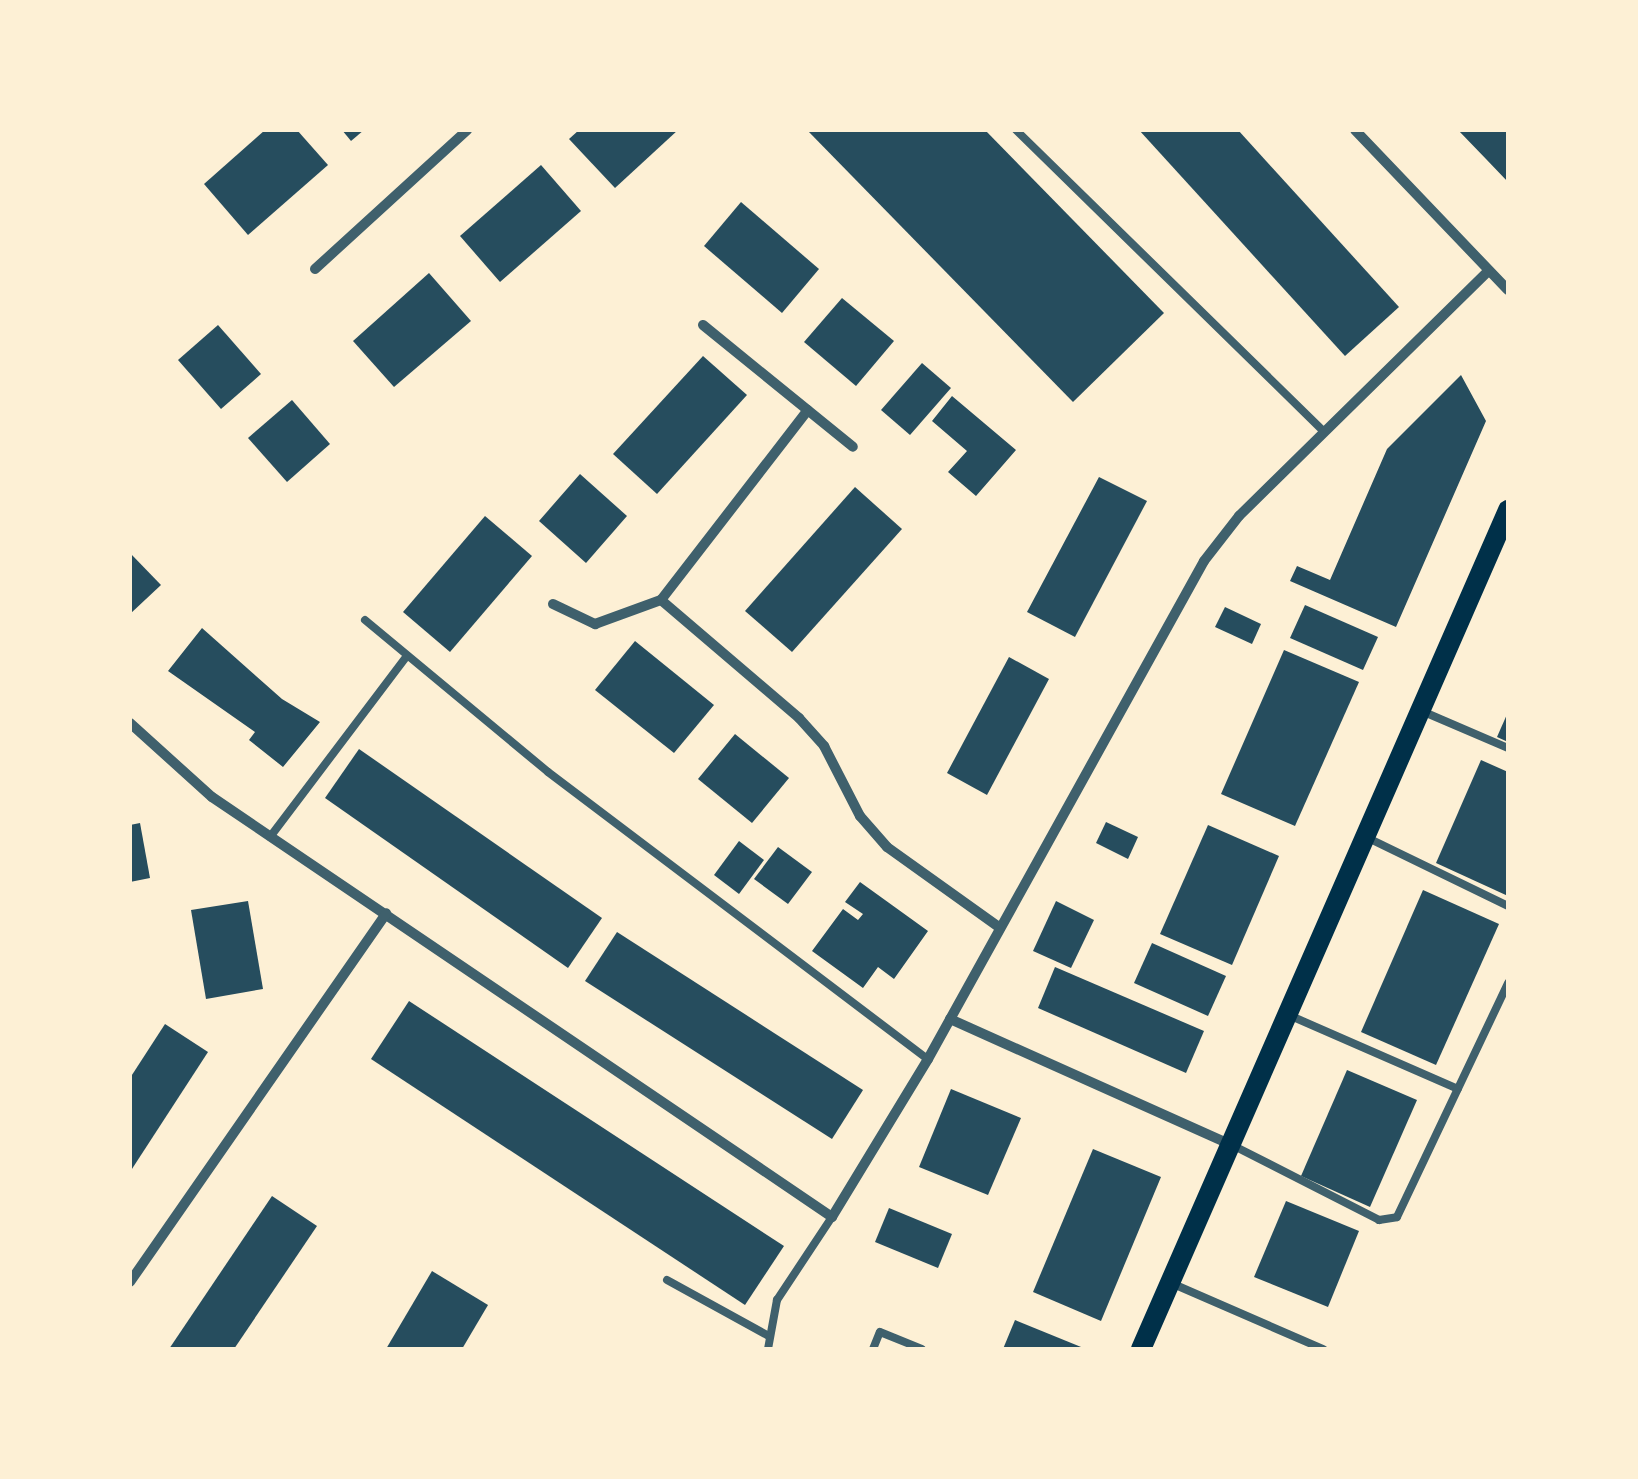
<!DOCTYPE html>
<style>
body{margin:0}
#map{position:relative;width:1638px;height:1479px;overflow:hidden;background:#fdf0d5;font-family:"Fira Sans Condensed",sans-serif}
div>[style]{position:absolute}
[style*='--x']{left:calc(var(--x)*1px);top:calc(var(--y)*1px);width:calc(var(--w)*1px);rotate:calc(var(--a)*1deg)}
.building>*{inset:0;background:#264d5e}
.service>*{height:8px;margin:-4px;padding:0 4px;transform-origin:4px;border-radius:4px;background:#3f606c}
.minor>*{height:10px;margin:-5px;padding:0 5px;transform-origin:5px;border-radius:5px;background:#3f606c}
.secondary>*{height:20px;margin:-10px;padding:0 10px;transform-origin:10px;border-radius:10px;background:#003049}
span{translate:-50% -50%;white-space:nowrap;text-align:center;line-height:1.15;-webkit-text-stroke:8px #fdf0d5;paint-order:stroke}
.frame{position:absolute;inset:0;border:132px solid #fdf0d5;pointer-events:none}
</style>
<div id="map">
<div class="building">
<i style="clip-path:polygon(265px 130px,297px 130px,328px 165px,248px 235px,204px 184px)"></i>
<i style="clip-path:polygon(342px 130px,364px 130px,351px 141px)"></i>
<i style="clip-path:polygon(579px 130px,678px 130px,615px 188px,569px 139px)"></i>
<i style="clip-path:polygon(807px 130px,985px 130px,1164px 313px,1073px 402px)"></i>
<i style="clip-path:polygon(1139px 130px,1238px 130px,1399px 307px,1345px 356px)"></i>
<i style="clip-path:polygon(1458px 130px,1508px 130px,1508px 182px,1486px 159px)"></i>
<i style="clip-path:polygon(541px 165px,581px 211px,500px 282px,460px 236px)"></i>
<i style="clip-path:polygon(741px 202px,819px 269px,782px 313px,704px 246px)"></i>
<i style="clip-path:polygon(429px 273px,471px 321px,394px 387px,353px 341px)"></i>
<i style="clip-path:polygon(842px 298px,894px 341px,856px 386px,804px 342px)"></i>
<i style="clip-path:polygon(218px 325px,261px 374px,221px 409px,178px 360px)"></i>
<i style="clip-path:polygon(703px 356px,747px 395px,657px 494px,613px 454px)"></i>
<i style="clip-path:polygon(922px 363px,951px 388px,910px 435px,881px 410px)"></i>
<i style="clip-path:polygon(1461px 375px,1486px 421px,1396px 627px,1290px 581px,1297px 566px,1330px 580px,1387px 449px)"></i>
<i style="clip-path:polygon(952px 396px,1016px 450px,976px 496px,948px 472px,967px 451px,932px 421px)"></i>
<i style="clip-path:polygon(292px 400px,330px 444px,287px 482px,248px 438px)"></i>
<i style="clip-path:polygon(580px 474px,627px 516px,586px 563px,539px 521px)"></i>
<i style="clip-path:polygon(1099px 477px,1147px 501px,1075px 637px,1027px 612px)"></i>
<i style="clip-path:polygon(855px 487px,902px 529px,792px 652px,745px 611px)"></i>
<i style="clip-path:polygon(485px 516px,532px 556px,450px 652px,403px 612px)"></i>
<i style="clip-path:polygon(130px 553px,161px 585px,130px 614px)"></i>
<i style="clip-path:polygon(1305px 605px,1378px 637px,1363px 670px,1290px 638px)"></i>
<i style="clip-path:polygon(1225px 607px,1261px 624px,1252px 644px,1215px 627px)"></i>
<i style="clip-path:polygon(202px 628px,282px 699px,320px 722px,283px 767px,249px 740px,255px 732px,168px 671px)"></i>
<i style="clip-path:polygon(635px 641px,714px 705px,674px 753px,595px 690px)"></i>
<i style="clip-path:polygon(1284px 650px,1359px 682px,1295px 826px,1221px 794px)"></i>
<i style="clip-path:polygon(1009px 657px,1049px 679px,987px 795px,947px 773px)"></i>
<i style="clip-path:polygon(1508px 712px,1508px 742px,1497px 737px)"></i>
<i style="clip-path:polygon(735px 734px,789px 778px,752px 823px,698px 779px)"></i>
<i style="clip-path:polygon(359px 749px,602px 918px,568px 968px,325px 798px)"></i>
<i style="clip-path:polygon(1481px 760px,1508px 772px,1508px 896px,1436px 863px)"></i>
<i style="clip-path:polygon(1106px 822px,1138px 837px,1128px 859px,1096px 843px)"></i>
<i style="clip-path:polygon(140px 823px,150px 878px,130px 882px,130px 825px)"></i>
<i style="clip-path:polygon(1208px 825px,1279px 856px,1232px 965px,1160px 934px)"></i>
<i style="clip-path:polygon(739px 841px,764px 860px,739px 894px,714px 875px)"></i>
<i style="clip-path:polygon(778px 847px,812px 872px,788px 904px,754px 879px)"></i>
<i style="clip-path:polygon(860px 882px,928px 931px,894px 979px,878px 967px,863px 988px,812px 951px,843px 909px,858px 920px,863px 914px,845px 902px)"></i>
<i style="clip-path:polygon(1423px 890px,1499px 924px,1436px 1065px,1361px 1032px)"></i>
<i style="clip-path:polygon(248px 901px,263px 989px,206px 999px,191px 910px)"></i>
<i style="clip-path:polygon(1056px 901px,1094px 920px,1071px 968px,1033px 951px)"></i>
<i style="clip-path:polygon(617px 932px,863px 1090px,832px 1139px,585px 981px)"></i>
<i style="clip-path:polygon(1152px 943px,1226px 976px,1208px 1016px,1134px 983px)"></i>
<i style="clip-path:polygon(1055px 967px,1204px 1031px,1186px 1073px,1038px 1008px)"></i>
<i style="clip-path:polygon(409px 1001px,784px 1246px,745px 1305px,371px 1059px)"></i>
<i style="clip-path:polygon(165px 1024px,208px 1052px,130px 1172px,130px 1078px)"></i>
<i style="clip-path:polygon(1347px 1070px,1417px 1100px,1370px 1207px,1301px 1176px)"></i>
<i style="clip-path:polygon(951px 1089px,1021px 1118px,988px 1195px,919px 1167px)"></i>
<i style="clip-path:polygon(1093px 1149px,1161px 1177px,1101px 1321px,1033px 1292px)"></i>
<i style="clip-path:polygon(272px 1196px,317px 1226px,234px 1349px,169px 1349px)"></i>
<i style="clip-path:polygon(1286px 1201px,1359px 1231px,1328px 1307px,1254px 1277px)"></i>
<i style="clip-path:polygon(889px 1208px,952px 1234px,938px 1268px,875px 1242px)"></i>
<i style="clip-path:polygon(432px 1271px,488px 1305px,462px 1349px,386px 1349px)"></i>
<i style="clip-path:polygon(1015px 1320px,1086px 1349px,1003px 1349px)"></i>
</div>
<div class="service">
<i style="--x:1016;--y:130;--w:431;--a:44.4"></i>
<i style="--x:365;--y:620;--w:238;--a:39.7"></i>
<i style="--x:548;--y:772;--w:476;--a:37.1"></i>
<i style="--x:1424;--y:712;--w:91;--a:23.2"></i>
<i style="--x:270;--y:837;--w:227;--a:-52.9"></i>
<i style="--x:1368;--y:838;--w:156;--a:25.9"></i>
<i style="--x:1291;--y:1016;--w:182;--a:23.6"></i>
<i style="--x:1234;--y:1146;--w:163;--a:27"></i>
<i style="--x:1379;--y:1220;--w:18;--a:-9"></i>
<i style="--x:1397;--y:1217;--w:259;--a:-64.6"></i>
<i style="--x:667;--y:1280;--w:116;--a:28.8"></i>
<i style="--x:1171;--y:1283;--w:166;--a:23.5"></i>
<i style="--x:768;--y:1349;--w:50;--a:-79.6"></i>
<i style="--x:777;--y:1300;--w:100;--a:-56.5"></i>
<i style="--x:873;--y:1349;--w:18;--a:-68"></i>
<i style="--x:880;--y:1332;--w:45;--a:22"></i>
</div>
<div class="minor">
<i style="--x:1355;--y:130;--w:221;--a:46.3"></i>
<i style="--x:315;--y:269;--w:206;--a:-42.4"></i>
<i style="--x:703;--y:325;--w:193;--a:39.1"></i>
<i style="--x:661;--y:600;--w:182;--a:40.5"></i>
<i style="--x:799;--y:718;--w:38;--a:48"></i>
<i style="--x:824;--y:746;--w:79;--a:62.8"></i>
<i style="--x:860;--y:816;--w:41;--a:48.9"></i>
<i style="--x:887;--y:847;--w:139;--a:35.6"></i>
<i style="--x:553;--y:604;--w:47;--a:25.5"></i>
<i style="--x:595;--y:624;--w:70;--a:-20"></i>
<i style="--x:661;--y:600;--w:240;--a:-52.3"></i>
<i style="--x:130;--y:723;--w:110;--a:42.1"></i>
<i style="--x:212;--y:797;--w:749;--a:34.11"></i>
<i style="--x:832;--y:1217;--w:185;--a:-58.7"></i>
<i style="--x:928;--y:1059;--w:569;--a:-61"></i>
<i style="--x:1204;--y:561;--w:57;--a:-52.1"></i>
<i style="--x:1239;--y:516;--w:349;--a:-44.5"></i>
<i style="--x:950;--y:1019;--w:306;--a:24.1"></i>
<i style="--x:130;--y:1282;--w:449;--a:-55.2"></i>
</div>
<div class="secondary">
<i style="--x:1141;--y:1349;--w:916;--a:-66.37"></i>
</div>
<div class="frame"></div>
</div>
